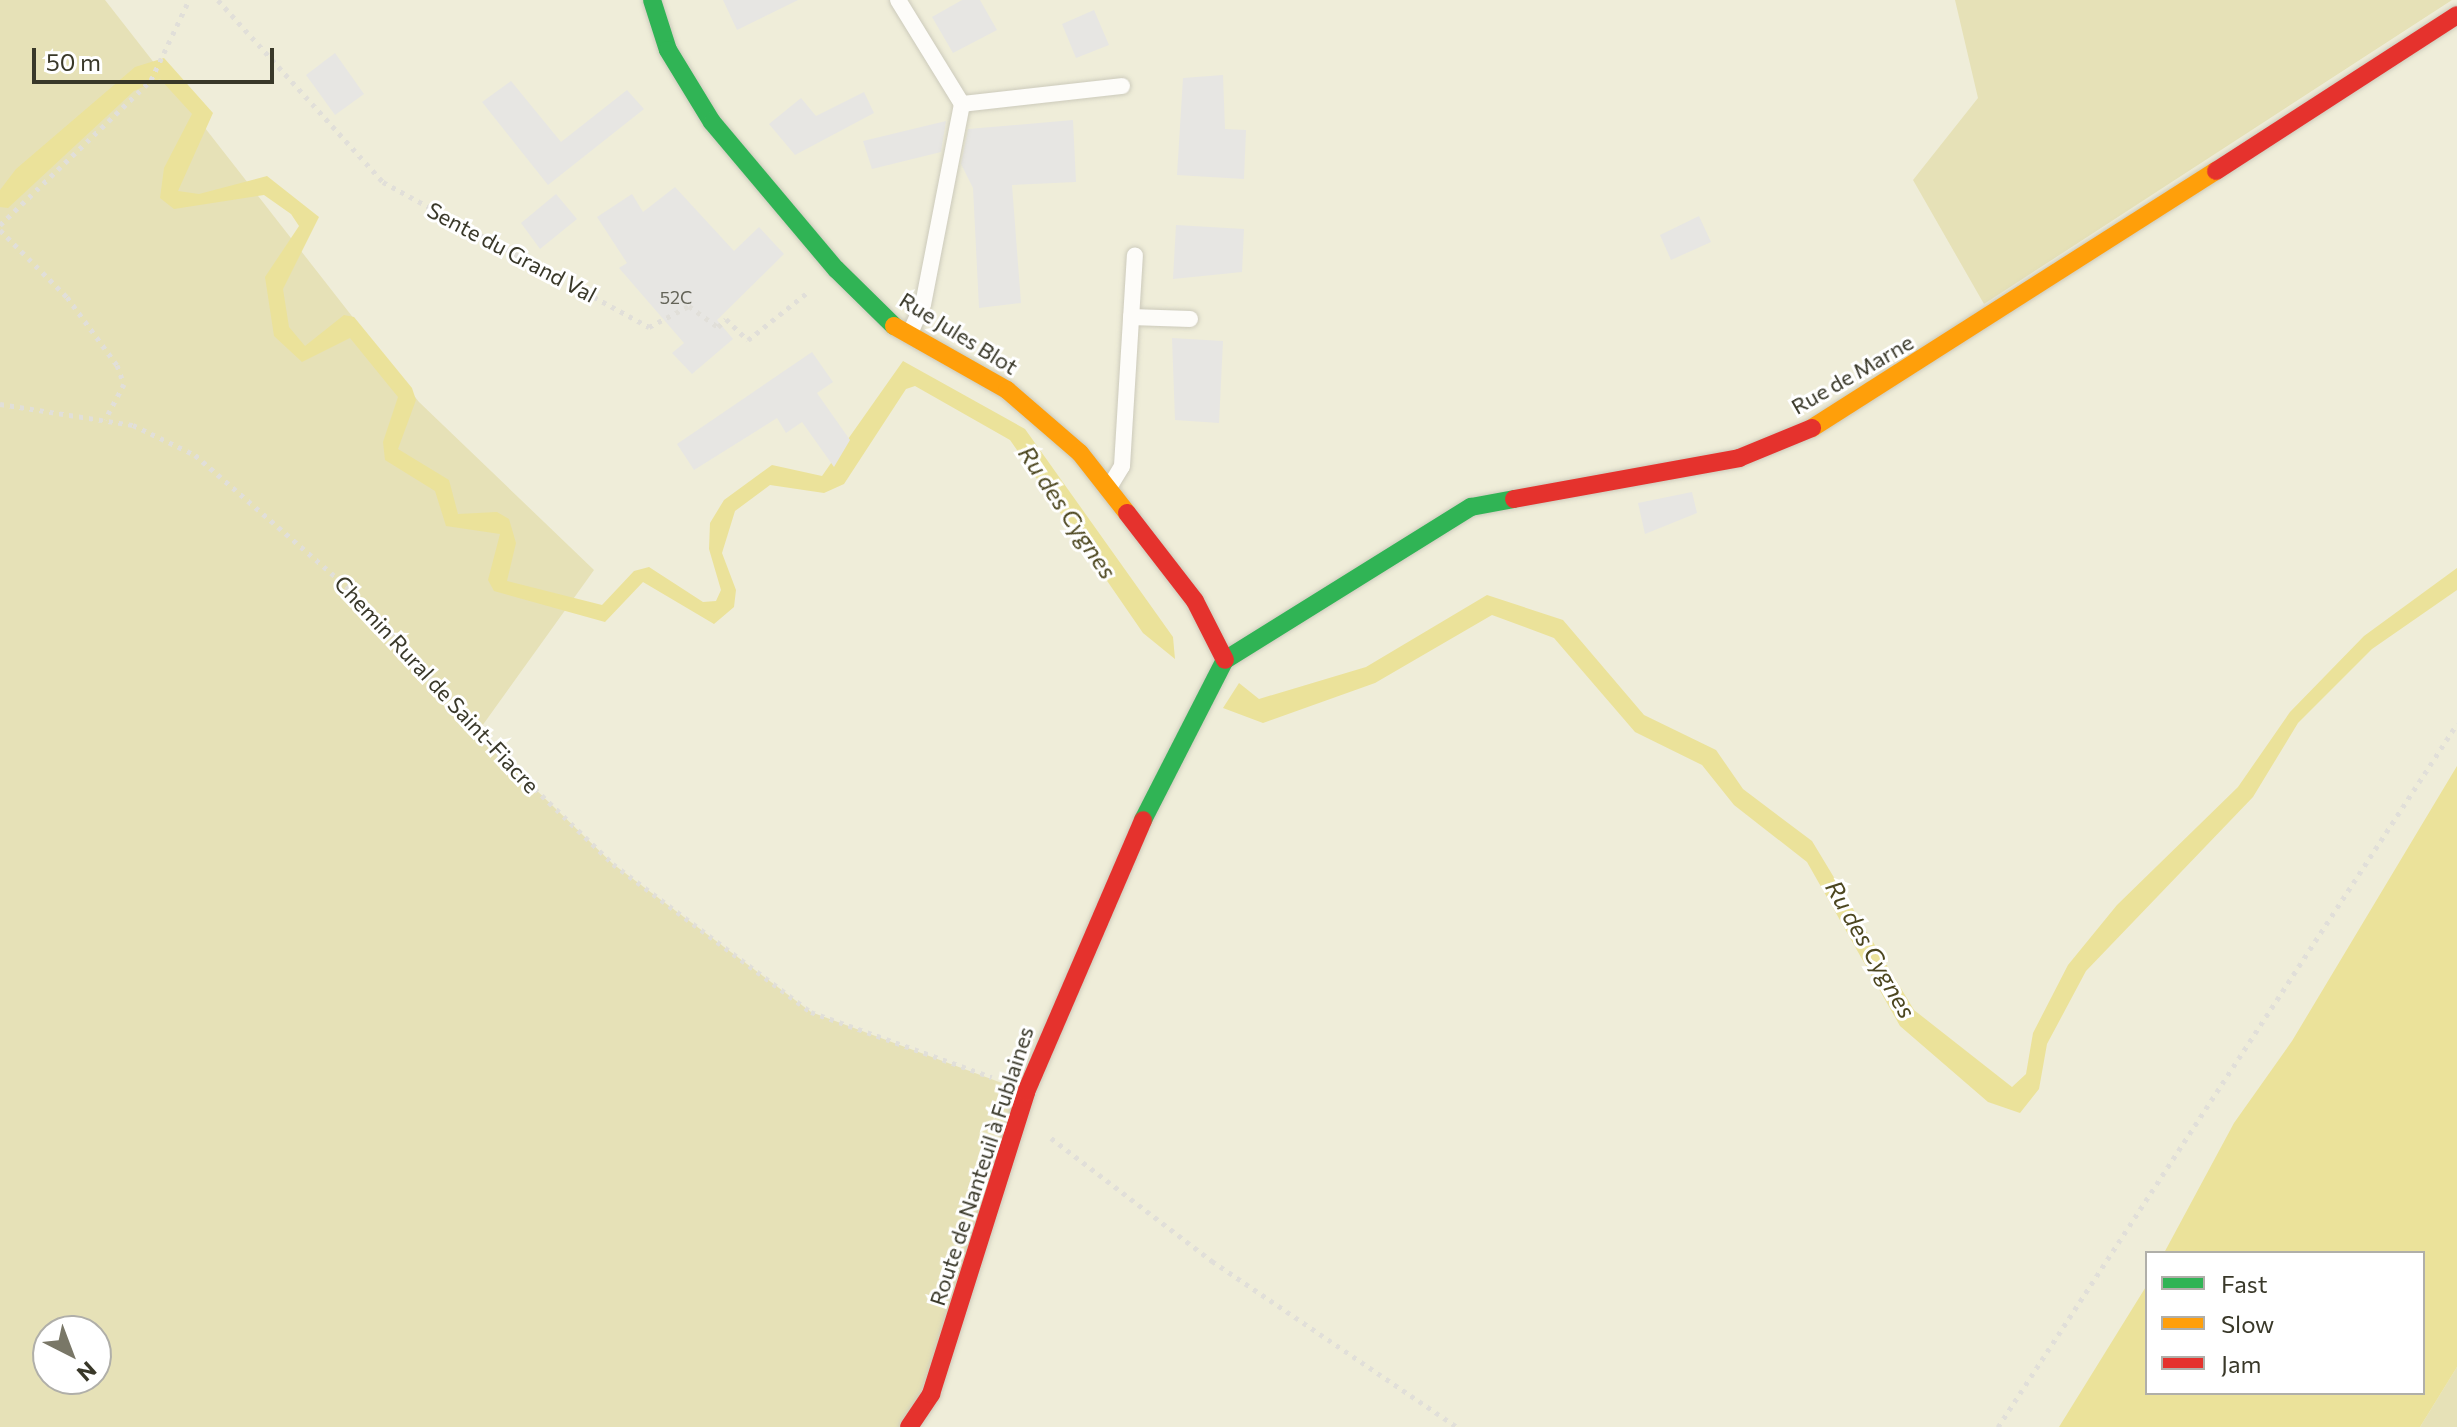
<!DOCTYPE html>
<meta charset="utf-8">
<style>
body{margin:0}
#map{position:relative;width:2457px;height:1427px;overflow:hidden;background:#efedd9;font-family:Commissioner,sans-serif}
div>[style]{position:absolute}
[style*='--x']{left:calc(var(--x)*1px);top:calc(var(--y)*1px);width:calc(var(--w)*1px);rotate:calc(var(--a)*1deg)}
.green>*{inset:0;background:#e6e1b7}
.water>*{inset:0;background:#ebe29a}
.building>*{inset:0;background:#e7e6e3}
.path>*{height:5px;margin-top:-2.5px;transform-origin:0;background:repeating-linear-gradient(90deg,#e1dfd9 0 4px,transparent 0 10px)}
.roads{filter:drop-shadow(0 0 2px #cccabb) drop-shadow(0 0 2px #cccabb)}
.lane>*{height:16px;margin:-8px;padding:0 8px;transform-origin:8px;border-radius:8px;background:#fdfcf9}
.fast>*{height:18px;margin:-9px;padding:0 9px;transform-origin:9px;border-radius:9px;background:#30b455}
.slow>*{height:18px;margin:-9px;padding:0 9px;transform-origin:9px;border-radius:9px;background:#ff9f0a}
.jam>*{height:18px;margin:-9px;padding:0 9px;transform-origin:9px;border-radius:9px;background:#e5322d}
span{translate:-50% -50%;white-space:nowrap;text-align:center;line-height:1.15;-webkit-text-stroke:6px #fff;paint-order:stroke}
.number-label{font-size:18px;color:#646458}
.number-label span{-webkit-text-stroke-width:0}
.street-label{font-size:22px;color:#393829}
.water-label{font-size:24px;color:#4c461f;font-style:italic}
.legend{position:absolute;left:2145px;top:1251px;width:280px;height:144px;box-sizing:border-box;background:#fff;border:2px solid #b0afa9;margin:0;padding:10px 14px;list-style:none;font-size:24px;color:#393829}
.legend li{display:flex;align-items:center;gap:16px;height:40px}
.legend b{width:40px;border:2px solid #b0afa9}
.north{position:absolute;left:32px;top:1315px;width:80px;height:80px;box-sizing:border-box;background:#fff;border:2px solid #b0afa9;border-radius:50%;rotate:138deg;font-size:22px;font-weight:700;line-height:32px;text-align:center;color:#393829}
.north::after{content:'';display:block;margin:auto;width:28px;height:36px;background:#797767;clip-path:polygon(50% 0,100% 100%,50% 72%,0 100%)}
.scale{position:absolute;left:32px;top:48px;width:242px;height:36px;box-sizing:border-box;border:4px solid #393829;border-top:0;padding-left:10px;font-size:24px;line-height:28px;white-space:nowrap;color:#393829;-webkit-text-stroke:6px #fff;paint-order:stroke}
</style>
<div id="map">
<div class="green">
<i style="clip-path:polygon(evenodd,0 0,105px 0,419px 402px,594px 570px,477px 733px,613px 864px,811px 1012px,1026px 1092px,909px 1427px,0 1427px,0 0,48px 1331px,96px 1331px,96px 1379px,48px 1379px,48px 1331px)"></i>
<i style="clip-path:polygon(1955px 0,2452px 0,1984px 304px,1913px 180px,1978px 98px)"></i>
<i style="clip-path:polygon(2457px 1367px,2457px 1427px,2420px 1427px)"></i>
</div>
<div class="water">
<i style="clip-path:polygon(164px 58px,213px 113px,178px 191px,199px 194px,267px 176px,319px 217px,283px 289px,289px 327px,305px 346px,344px 315px,354px 317px,412px 388px,416px 400px,398px 449px,449px 480px,458px 514px,497px 512px,509px 519px,516px 543px,507px 581px,602px 605px,634px 571px,649px 567px,703px 602px,716px 601px,721px 590px,709px 549px,710px 523px,724px 500px,772px 465px,822px 476px,903px 361px,1025px 429px,1173px 637px,1175px 659px,1143px 633px,1010px 440px,915px 386px,906px 389px,844px 484px,824px 493px,770px 485px,735px 511px,722px 553px,736px 590px,734px 607px,714px 624px,643px 582px,605px 622px,494px 591px,488px 580px,500px 534px,446px 526px,435px 491px,385px 460px,383px 442px,398px 397px,350px 338px,302px 362px,274px 336px,265px 277px,299px 226px,291px 214px,264px 195px,174px 209px,160px 198px,164px 168px,192px 114px,160px 79px,134px 91px,8px 208px,0 207px,0 190px,16px 169px,135px 67px)"></i>
<i style="clip-path:polygon(2457px 568px,2457px 590px,2372px 649px,2298px 723px,2253px 797px,2086px 971px,2047px 1044px,2039px 1089px,2020px 1113px,1988px 1102px,1900px 1026px,1807px 862px,1734px 805px,1702px 765px,1635px 732px,1554px 638px,1492px 615px,1375px 683px,1263px 723px,1223px 708px,1239px 683px,1259px 699px,1366px 667px,1487px 595px,1563px 620px,1644px 715px,1716px 750px,1743px 789px,1812px 841px,1914px 1010px,2012px 1087px,2026px 1074px,2033px 1033px,2068px 965px,2117px 905px,2238px 787px,2290px 712px,2364px 636px)"></i>
<i style="clip-path:polygon(2457px 766px,2457px 1367px,2420px 1427px,2059px 1427px,2147px 1285px,2147px 1393px,2423px 1393px,2423px 1253px,2164px 1253px,2234px 1123px,2292px 1041px)"></i>
</div>
<div class="building">
<i style="clip-path:polygon(723px 0,798px 0,737px 30px)"></i>
<i style="clip-path:polygon(962px 0,980px 0,997px 30px,953px 53px,932px 17px)"></i>
<i style="clip-path:polygon(1094px 10px,1109px 45px,1076px 58px,1062px 24px)"></i>
<i style="clip-path:polygon(335px 53px,364px 94px,335px 115px,306px 75px)"></i>
<i style="clip-path:polygon(1223px 75px,1225px 129px,1246px 130px,1244px 179px,1177px 175px,1183px 78px)"></i>
<i style="clip-path:polygon(511px 81px,561px 142px,627px 90px,644px 109px,548px 185px,482px 102px)"></i>
<i style="clip-path:polygon(864px 92px,874px 113px,795px 155px,769px 124px,801px 98px,816px 116px)"></i>
<i style="clip-path:polygon(1073px 120px,1076px 182px,1012px 185px,1021px 303px,979px 308px,973px 188px,961px 164px,968px 129px)"></i>
<i style="clip-path:polygon(946px 121px,941px 152px,872px 169px,863px 141px)"></i>
<i style="clip-path:polygon(675px 187px,734px 251px,759px 227px,784px 254px,717px 320px,733px 339px,692px 374px,672px 353px,684px 343px,619px 268px,627px 263px,597px 217px,632px 194px,643px 212px)"></i>
<i style="clip-path:polygon(556px 194px,577px 219px,540px 249px,521px 223px)"></i>
<i style="clip-path:polygon(1699px 216px,1711px 242px,1671px 260px,1660px 235px)"></i>
<i style="clip-path:polygon(1176px 225px,1244px 229px,1242px 272px,1173px 279px)"></i>
<i style="clip-path:polygon(1172px 338px,1223px 341px,1219px 423px,1175px 420px)"></i>
<i style="clip-path:polygon(812px 352px,833px 382px,817px 393px,850px 440px,834px 467px,802px 422px,786px 433px,777px 418px,694px 470px,677px 444px)"></i>
<i style="clip-path:polygon(1692px 492px,1697px 513px,1645px 534px,1638px 503px)"></i>
</div>
<div class="path">
<i style="--x:218;--y:0;--w:246;--a:47.8"></i>
<i style="--x:383;--y:182;--w:303;--a:28.6"></i>
<i style="--x:649;--y:327;--w:45;--a:-27.7"></i>
<i style="--x:689;--y:306;--w:36;--a:36"></i>
<i style="--x:718;--y:327;--w:11;--a:-45"></i>
<i style="--x:726;--y:319;--w:30;--a:44"></i>
<i style="--x:748;--y:340;--w:77;--a:-38.7"></i>
<i style="--x:0;--y:225;--w:209;--a:-43.8"></i>
<i style="--x:151;--y:80;--w:89;--a:-64.6"></i>
<i style="--x:0;--y:230;--w:95;--a:45"></i>
<i style="--x:67;--y:297;--w:84;--a:53.7"></i>
<i style="--x:117;--y:365;--w:20;--a:70"></i>
<i style="--x:124;--y:384;--w:40;--a:118"></i>
<i style="--x:0;--y:404;--w:135;--a:9"></i>
<i style="--x:133;--y:425;--w:69;--a:25.8"></i>
<i style="--x:195;--y:455;--w:225;--a:40.9"></i>
<i style="--x:365;--y:602;--w:172;--a:49.5"></i>
<i style="--x:477;--y:733;--w:189;--a:43.9"></i>
<i style="--x:613;--y:864;--w:247;--a:36.8"></i>
<i style="--x:811;--y:1012;--w:192;--a:19.8"></i>
<i style="--x:1051;--y:1138;--w:203;--a:37.4"></i>
<i style="--x:1212;--y:1261;--w:296;--a:34.1"></i>
<i style="--x:1998;--y:1427;--w:840;--a:-56.86"></i>
</div>
<div class="roads">
<div class="lane">
<i style="--x:898;--y:0;--w:122;--a:58.4"></i>
<i style="--x:962;--y:104;--w:204;--a:101"></i>
<i style="--x:923;--y:304;--w:32;--a:114"></i>
<i style="--x:962;--y:104;--w:161;--a:-6.4"></i>
<i style="--x:1131;--y:317;--w:59;--a:1.9"></i>
<i style="--x:1110;--y:486;--w:23;--a:-59"></i>
<i style="--x:1122;--y:466;--w:211;--a:-86.5"></i>
</div>
<div class="fast">
<i style="--x:652;--y:0;--w:52;--a:72.3"></i>
<i style="--x:668;--y:50;--w:84;--a:58.6"></i>
<i style="--x:712;--y:122;--w:192;--a:49.9"></i>
<i style="--x:836;--y:269;--w:81;--a:44.5"></i>
<i style="--x:1143;--y:820;--w:180;--a:-62.9"></i>
<i style="--x:1225;--y:660;--w:290;--a:-31.9"></i>
<i style="--x:1471;--y:507;--w:44;--a:-10.5"></i>
</div>
<div class="slow">
<i style="--x:894;--y:326;--w:130;--a:29.5"></i>
<i style="--x:1007;--y:390;--w:96;--a:40.8"></i>
<i style="--x:1080;--y:453;--w:76;--a:51.9"></i>
<i style="--x:1812;--y:428;--w:479;--a:-32.5"></i>
</div>
<div class="jam">
<i style="--x:2216;--y:171;--w:287;--a:-32.9"></i>
<i style="--x:1514;--y:499;--w:229;--a:-10.3"></i>
<i style="--x:1739;--y:458;--w:79;--a:-22.3"></i>
<i style="--x:1127;--y:513;--w:111;--a:52.3"></i>
<i style="--x:1195;--y:601;--w:66;--a:63"></i>
<i style="--x:909;--y:1427;--w:40;--a:-56"></i>
<i style="--x:931;--y:1394;--w:317;--a:-72.5"></i>
<i style="--x:1026;--y:1092;--w:296;--a:-66.7"></i>
</div>
</div>
<div class="number-label">
<span style="left:676px;top:297px">52C</span>
</div>
<div class="street-label">
<span style="left:512px;top:252px;rotate:28deg">Sente du Grand Val</span>
<span style="left:959px;top:333px;rotate:32deg">Rue Jules Blot</span>
<span style="left:1852px;top:374px;rotate:-30deg">Rue de Marne</span>
<span style="left:437px;top:684px;rotate:47deg">Chemin Rural de Saint-Fiacre</span>
<span style="left:981px;top:1166px;rotate:-72deg">Route de Nanteuil à Fublaines</span>
</div>
<div class="water-label">
<span style="left:1068px;top:512px;rotate:56deg">Ru des Cygnes</span>
<span style="left:1871px;top:949px;rotate:60deg">Ru des Cygnes</span>
</div>
<ul class="legend">
<li><b style="height:10px;background:#30b455"></b>Fast</li>
<li><b style="height:10px;background:#ff9f0a"></b>Slow</li>
<li><b style="height:10px;background:#e5322d"></b>Jam</li>
</ul>
<div class="north">N</div>
<div class="scale">50 m</div>
</div>
